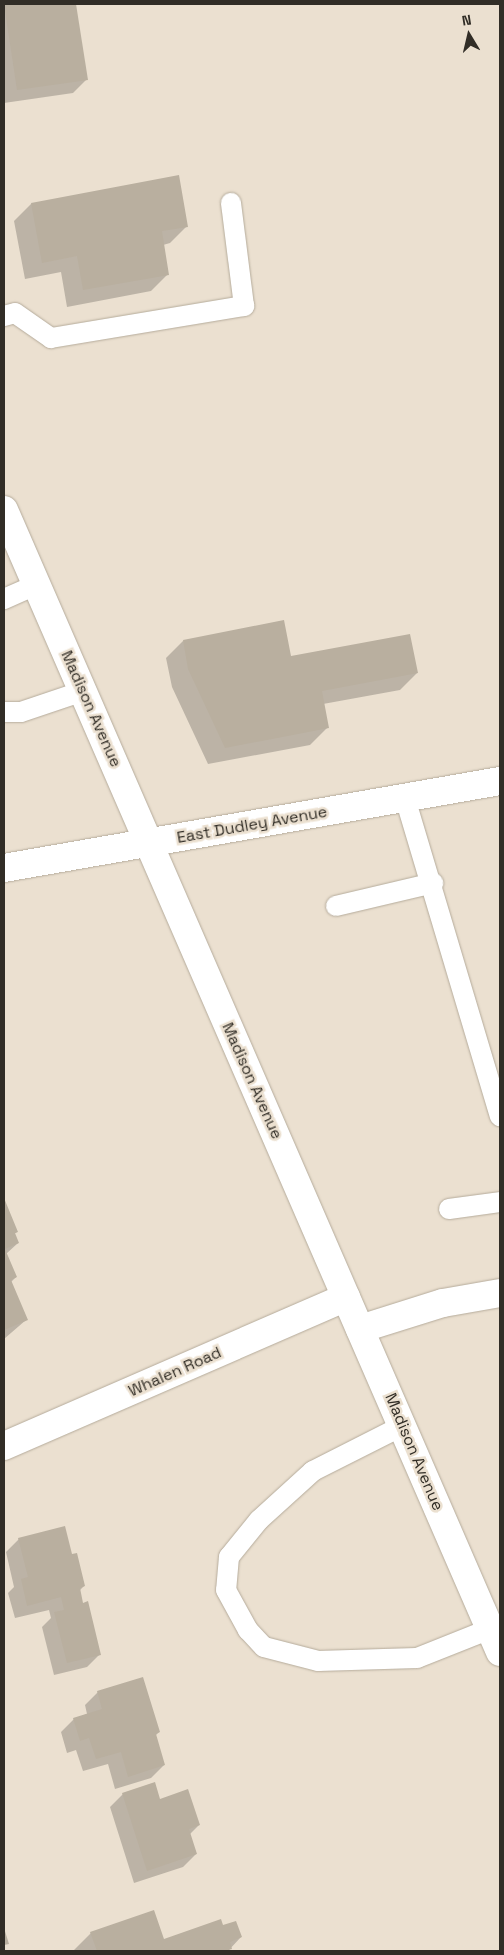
<!DOCTYPE html>
<style>
body{margin:0}
#map{position:relative;width:504px;height:1955px;overflow:hidden;background:#ebe0d0;font-family:"Space Grotesk",sans-serif}
div>[style]{position:absolute}
[style*='--x']{left:calc(var(--x)*1px);top:calc(var(--y)*1px);width:calc(var(--w)*1px);rotate:calc(var(--a)*1deg)}
.shadow>*{inset:0;background:#0003}
.building>*{inset:0;background:#b9af9f}
.roads{filter:drop-shadow(0 0 1px #b5ab9b) drop-shadow(0 0 1px #b5ab9b)}
.service>*{height:20px;margin:-10px;padding:0 10px;transform-origin:10px;border-radius:10px;background:#fff}
.minor>*{height:28px;margin:-14px;padding:0 14px;transform-origin:14px;border-radius:14px;background:#fff}
.secondary>*{height:28px;margin:-14px;padding:0 14px;transform-origin:14px;border-radius:14px;background:#fff}
span{translate:-50% -50%;white-space:nowrap;text-align:center;line-height:1.15;-webkit-text-stroke:5px #ebe0d0;paint-order:stroke}
.street-label{font-size:16px;color:#312d26}
.frame{position:absolute;inset:0;border:5px solid #312d26;pointer-events:none}
.north{position:absolute;left:444px;top:10px;width:50px;height:50px;-webkit-text-stroke:4px #ebe0d0;paint-order:stroke;rotate:351deg;font-size:14px;font-weight:700;line-height:20px;text-align:center;color:#312d26}
.north::after{content:'';display:block;margin:auto;width:18px;height:22px;background:#312d26;clip-path:polygon(50% 0,100% 100%,50% 72%,0 100%)}
</style>
<div id="map">
<div class="shadow">
<i style="clip-path:polygon(9px 4px,75px 4px,86px 80px,73px 93px,4px 103px,4px 5px)"></i>
<i style="clip-path:polygon(31px 204px,187px 226px,170px 243px,163px 245px,168px 274px,151px 291px,67px 307px,61px 272px,25px 279px,14px 221px)"></i>
<i style="clip-path:polygon(183px 641px,290px 658px,417px 673px,400px 690px,323px 704px,327px 728px,310px 745px,208px 764px,172px 687px,166px 658px)"></i>
<i style="clip-path:polygon(4px 1201px,17px 1232px,14px 1234px,18px 1243px,6px 1254px,16px 1277px,11px 1282px,26px 1320px,4px 1339px)"></i>
<i style="clip-path:polygon(19px 1539px,71px 1556px,84px 1586px,79px 1591px,82px 1604px,100px 1654px,87px 1667px,54px 1675px,42px 1627px,51px 1618px,49px 1610px,15px 1618px,8px 1593px,14px 1587px,6px 1552px)"></i>
<i style="clip-path:polygon(98px 1692px,159px 1732px,155px 1736px,164px 1765px,151px 1778px,115px 1789px,108px 1764px,83px 1771px,76px 1750px,67px 1753px,61px 1732px,74px 1719px,87px 1714px,85px 1705px)"></i>
<i style="clip-path:polygon(123px 1794px,159px 1800px,199px 1825px,189px 1835px,196px 1854px,183px 1867px,134px 1883px,110px 1807px)"></i>
<i style="clip-path:polygon(223px 1927px,241px 1937px,228px 1951px,74px 1950px,91px 1933px,163px 1940px)"></i>
</div>
<div class="building">
<i style="clip-path:polygon(4px 4px,76px 4px,88px 80px,17px 90px)"></i>
<i style="clip-path:polygon(179px 175px,188px 227px,162px 231px,169px 275px,83px 290px,77px 256px,42px 263px,31px 203px)"></i>
<i style="clip-path:polygon(284px 620px,291px 656px,410px 634px,418px 673px,322px 691px,329px 728px,225px 748px,188px 669px,183px 640px)"></i>
<i style="clip-path:polygon(4px 1198px,18px 1232px,15px 1233px,19px 1243px,5px 1249px,17px 1277px,11px 1280px,28px 1320px,4px 1330px)"></i>
<i style="clip-path:polygon(65px 1526px,72px 1554px,77px 1553px,85px 1586px,80px 1588px,83px 1603px,88px 1601px,101px 1655px,67px 1663px,54px 1612px,64px 1610px,61px 1597px,27px 1606px,21px 1579px,28px 1577px,18px 1538px)"></i>
<i style="clip-path:polygon(143px 1677px,160px 1732px,156px 1734px,165px 1765px,128px 1777px,121px 1752px,96px 1759px,89px 1738px,80px 1741px,73px 1718px,102px 1709px,97px 1691px)"></i>
<i style="clip-path:polygon(155px 1782px,160px 1799px,188px 1789px,200px 1825px,189px 1829px,197px 1854px,147px 1871px,122px 1793px)"></i>
<i style="clip-path:polygon(154px 1910px,164px 1939px,221px 1919px,223px 1925px,236px 1921px,242px 1937px,230px 1942px,232px 1949px,225px 1951px,97px 1951px,90px 1932px)"></i>
<i style="clip-path:polygon(4px 1928px,9px 1944px,4px 1945px)"></i>
</div>
<div class="roads">
<div class="service">
<i style="--x:4;--y:316;--w:11;--a:-15"></i>
<i style="--x:15;--y:313;--w:44;--a:34.8"></i>
<i style="--x:51;--y:338;--w:196;--a:-9.4"></i>
<i style="--x:244;--y:306;--w:104;--a:-97.2"></i>
<i style="--x:4;--y:599;--w:35;--a:-24"></i>
<i style="--x:4;--y:712;--w:17;--a:0"></i>
<i style="--x:21;--y:712;--w:65;--a:-18.7"></i>
<i style="--x:405;--y:798;--w:332;--a:73.4"></i>
<i style="--x:336;--y:906;--w:100;--a:-13.3"></i>
<i style="--x:449;--y:1209;--w:51;--a:-7.8"></i>
<i style="--x:402;--y:1426;--w:100;--a:153.2"></i>
<i style="--x:313;--y:1471;--w:73;--a:137.8"></i>
<i style="--x:259;--y:1520;--w:48;--a:129"></i>
<i style="--x:229;--y:1557;--w:33;--a:95"></i>
<i style="--x:226;--y:1590;--w:46;--a:61.2"></i>
<i style="--x:248;--y:1630;--w:23;--a:47"></i>
<i style="--x:264;--y:1647;--w:56;--a:14.5"></i>
<i style="--x:318;--y:1661;--w:99;--a:-1.7"></i>
<i style="--x:417;--y:1658;--w:79;--a:-21.7"></i>
</div>
<div class="minor">
<i style="--x:4;--y:868;--w:504;--a:-9.95"></i>
<i style="--x:360;--y:1329;--w:87;--a:-17.4"></i>
<i style="--x:443;--y:1303;--w:58;--a:-10"></i>
<i style="--x:4;--y:1446;--w:373;--a:-23.5"></i>
</div>
<div class="secondary">
<i style="--x:4;--y:510;--w:1245;--a:66.52"></i>
</div>
</div>
<div class="street-label">
<span style="left:91px;top:709px;rotate:66deg">Madison Avenue</span>
<span style="left:252px;top:825px;rotate:-10deg">East Dudley Avenue</span>
<span style="left:252px;top:1081px;rotate:66deg">Madison Avenue</span>
<span style="left:175px;top:1372px;rotate:-24deg">Whalen Road</span>
<span style="left:414px;top:1452px;rotate:67deg">Madison Avenue</span>
</div>
<div class="frame"></div>
<div class="north">N</div>
</div>
